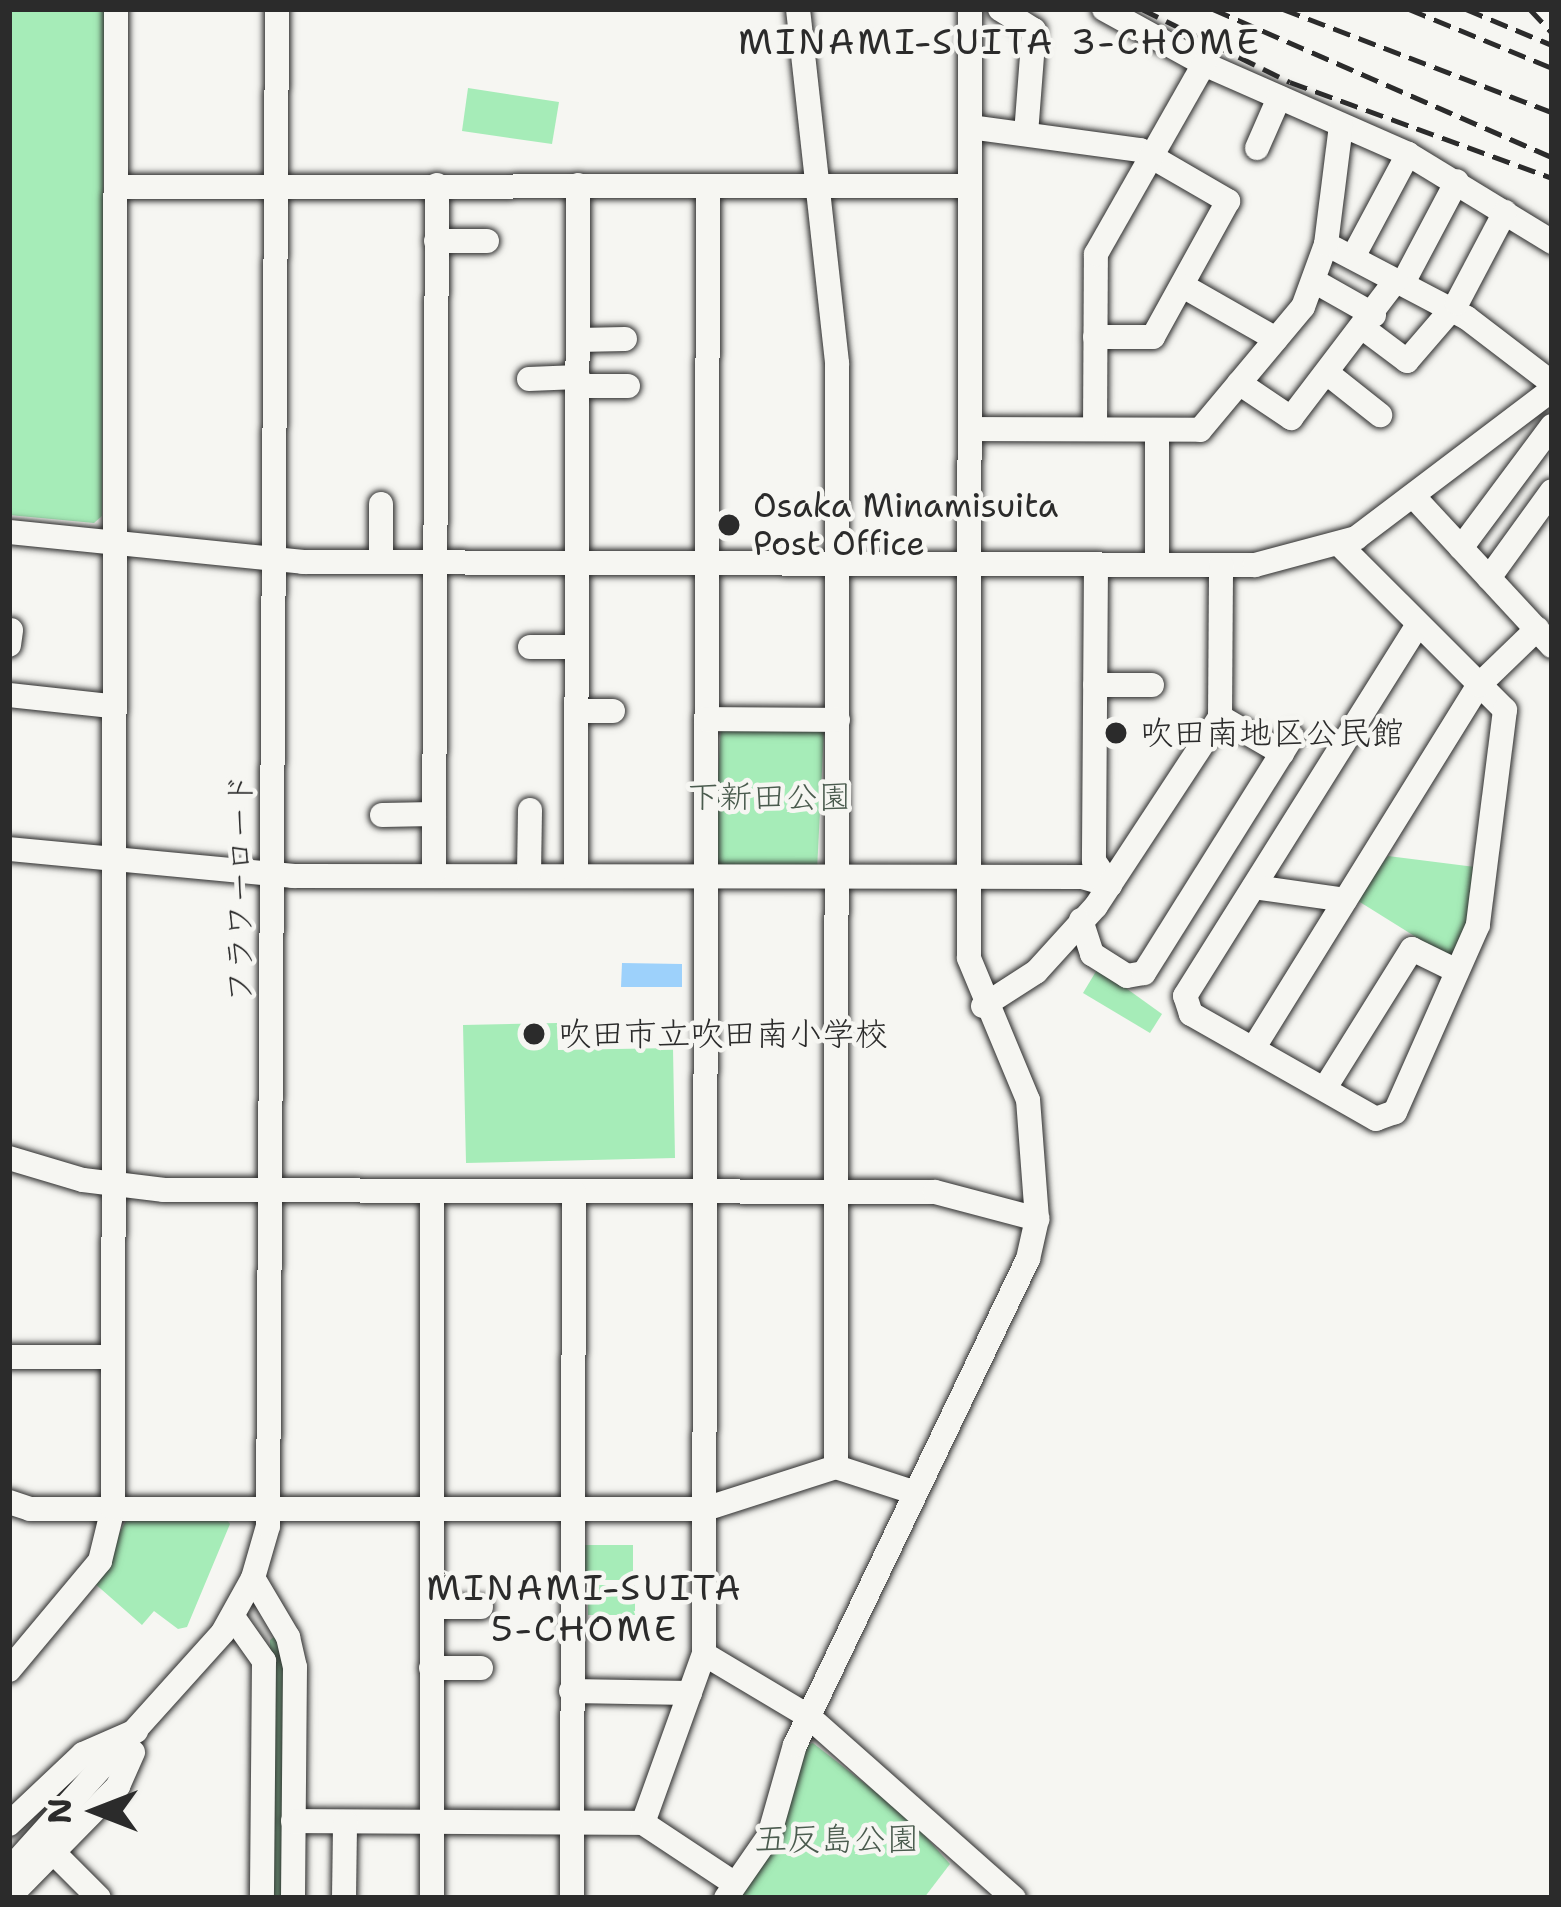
<!DOCTYPE html>
<meta charset="utf-8">
<style>
body{margin:0}
#map{position:relative;width:1561px;height:1907px;overflow:hidden;background:#f6f6f2;font-family:"Shantell Sans","Klee One",sans-serif}
div>[style]{position:absolute}
[style*='--x']{left:calc(var(--x)*1px);top:calc(var(--y)*1px);width:calc(var(--w)*1px);rotate:calc(var(--a)*1deg)}
.green>*{inset:0;background:#a6ecb8}
.water>*{inset:0;background:#9dd1fb}
.roads{filter:drop-shadow(0 0 3px #2b2b2b) drop-shadow(0 0 3px #2b2b2b)}
.minor>*{height:24px;margin:-12px;padding:0 12px;transform-origin:12px;border-radius:12px;background:#f6f6f2}
.rail>*{height:4.5px;margin-top:-2.25px;transform-origin:0;background:repeating-linear-gradient(90deg,#2b2b2b 0 18px,transparent 0 27px)}
.dots>*{width:33px;height:33px;translate:-50% -50%;box-sizing:border-box;border:6px solid #f6f6f2;border-radius:50%}
span{translate:-50% -50%;white-space:nowrap;text-align:center;line-height:1.15;-webkit-text-stroke:9px #f6f6f2;paint-order:stroke}
.poi-label{font-size:33px;color:#2b2b2b}
.left{translate:0 -50%;text-align:left}
.park-label{font-size:33px;color:#4a5b4e}
.street-label{font-size:33px;color:#2b2b2b}
.neighbourhood-label{font-size:36px;color:#2b2b2b;letter-spacing:3px}
.frame{position:absolute;inset:0;border:12px solid #2b2b2b;pointer-events:none}
.north{position:absolute;left:36px;top:1751px;width:120px;height:120px;-webkit-text-stroke:9px #f6f6f2;paint-order:stroke;rotate:270deg;font-size:33px;font-weight:700;line-height:48px;text-align:center;color:#2b2b2b}
.north::after{content:'';display:block;margin:auto;width:42px;height:54px;background:#2b2b2b;clip-path:polygon(50% 0,100% 100%,50% 72%,0 100%)}
</style>
<div id="map">
<div class="green">
<i style="clip-path:polygon(9px 9px,104px 9px,102px 516px,94px 523px,9px 515px)"></i>
<i style="clip-path:polygon(468px 88px,559px 102px,552px 144px,462px 131px)"></i>
<i style="clip-path:polygon(721px 725px,824px 731px,817px 870px,722px 870px,713px 862px)"></i>
<i style="clip-path:polygon(1388px 856px,1475px 867px,1471px 926px,1457px 955px,1448px 957px,1355px 899px)"></i>
<i style="clip-path:polygon(1098px 968px,1162px 1014px,1150px 1033px,1083px 993px)"></i>
<i style="clip-path:polygon(557px 1023px,558px 1050px,673px 1048px,675px 1158px,466px 1163px,463px 1025px)"></i>
<i style="clip-path:polygon(128px 1517px,225px 1517px,230px 1524px,187px 1627px,178px 1629px,154px 1611px,142px 1625px,93px 1582px)"></i>
<i style="clip-path:polygon(583px 1545px,633px 1545px,633px 1580px,583px 1580px)"></i>
<i style="clip-path:polygon(588px 1585px,635px 1585px,635px 1615px,588px 1615px)"></i>
<i style="clip-path:polygon(278px 1634px,289px 1673px,287px 1898px,268px 1898px,270px 1640px)"></i>
<i style="clip-path:polygon(813px 1743px,909px 1818px,950px 1864px,924px 1898px,734px 1898px,802px 1746px)"></i>
</div>
<div class="water">
<i style="clip-path:polygon(622px 963px,682px 964px,682px 987px,621px 987px)"></i>
</div>
<div class="roads">
<div class="minor">
<i style="--x:798;--y:9;--w:356;--a:83.7"></i>
<i style="--x:837;--y:363;--w:1104;--a:90.05"></i>
<i style="--x:1000;--y:9;--w:40;--a:32"></i>
<i style="--x:1034;--y:30;--w:104;--a:94.4"></i>
<i style="--x:1104;--y:9;--w:114;--a:28.8"></i>
<i style="--x:1204;--y:64;--w:223;--a:23.8"></i>
<i style="--x:1408;--y:154;--w:169;--a:31.4"></i>
<i style="--x:970;--y:127;--w:172;--a:7.7"></i>
<i style="--x:1140;--y:150;--w:102;--a:30.1"></i>
<i style="--x:1228;--y:201;--w:155;--a:118.9"></i>
<i style="--x:1153;--y:337;--w:58;--a:180"></i>
<i style="--x:1257;--y:148;--w:55;--a:-66.3"></i>
<i style="--x:708;--y:186;--w:1468;--a:90.16"></i>
<i style="--x:704;--y:1654;--w:121;--a:30.8"></i>
<i style="--x:808;--y:1716;--w:275;--a:41.5"></i>
<i style="--x:116;--y:187;--w:853;--a:-0.07"></i>
<i style="--x:436;--y:241;--w:51;--a:0"></i>
<i style="--x:1326;--y:244;--w:159;--a:27.7"></i>
<i style="--x:1467;--y:318;--w:107;--a:37.4"></i>
<i style="--x:1353;--y:257;--w:117;--a:-61.9"></i>
<i style="--x:1314;--y:281;--w:69;--a:29.5"></i>
<i style="--x:1403;--y:283;--w:115;--a:-62.1"></i>
<i style="--x:1183;--y:286;--w:107;--a:29.7"></i>
<i style="--x:1363;--y:328;--w:55;--a:36.9"></i>
<i style="--x:1407;--y:361;--w:77;--a:-49.2"></i>
<i style="--x:1457;--y:303;--w:103;--a:-62.2"></i>
<i style="--x:578;--y:340;--w:47;--a:-1.2"></i>
<i style="--x:1327;--y:373;--w:68;--a:38.4"></i>
<i style="--x:529;--y:379;--w:49;--a:-2.3"></i>
<i style="--x:1239;--y:383;--w:63;--a:33.9"></i>
<i style="--x:1291;--y:418;--w:173;--a:-52.7"></i>
<i style="--x:578;--y:386;--w:50;--a:0"></i>
<i style="--x:970;--y:429;--w:230;--a:0.2"></i>
<i style="--x:1200;--y:430;--w:160;--a:-50.1"></i>
<i style="--x:1303;--y:307;--w:67;--a:-69.9"></i>
<i style="--x:1326;--y:244;--w:119;--a:-82.8"></i>
<i style="--x:1095;--y:429;--w:175;--a:-89.7"></i>
<i style="--x:1096;--y:254;--w:219;--a:-60.4"></i>
<i style="--x:1157;--y:430;--w:135;--a:90"></i>
<i style="--x:1414;--y:497;--w:203;--a:47.2"></i>
<i style="--x:381;--y:504;--w:58;--a:90"></i>
<i style="--x:9;--y:532;--w:296;--a:5.8"></i>
<i style="--x:303;--y:562;--w:952;--a:0.18"></i>
<i style="--x:1255;--y:565;--w:105;--a:-15"></i>
<i style="--x:1356;--y:538;--w:246;--a:-37.1"></i>
<i style="--x:1341;--y:546;--w:232;--a:45"></i>
<i style="--x:1505;--y:710;--w:217;--a:97.2"></i>
<i style="--x:1478;--y:925;--w:205;--a:113.9"></i>
<i style="--x:1395;--y:1112;--w:20;--a:160"></i>
<i style="--x:1376;--y:1119;--w:213;--a:-150.4"></i>
<i style="--x:1191;--y:1014;--w:19;--a:-108"></i>
<i style="--x:1185;--y:996;--w:438;--a:-57.9"></i>
<i style="--x:1461;--y:548;--w:152;--a:-53.3"></i>
<i style="--x:1096;--y:565;--w:296;--a:90.4"></i>
<i style="--x:1094;--y:861;--w:29;--a:56"></i>
<i style="--x:1489;--y:578;--w:107;--a:-54.1"></i>
<i style="--x:9;--y:645;--w:15;--a:-82"></i>
<i style="--x:530;--y:647;--w:46;--a:0"></i>
<i style="--x:1095;--y:685;--w:57;--a:0"></i>
<i style="--x:9;--y:695;--w:103;--a:6.2"></i>
<i style="--x:577;--y:711;--w:36;--a:0"></i>
<i style="--x:1220;--y:717;--w:72;--a:30.1"></i>
<i style="--x:706;--y:719;--w:132;--a:0.4"></i>
<i style="--x:382;--y:815;--w:52;--a:-1.1"></i>
<i style="--x:9;--y:849;--w:285;--a:5.4"></i>
<i style="--x:293;--y:876;--w:789;--a:0.07"></i>
<i style="--x:1082;--y:877;--w:29;--a:16"></i>
<i style="--x:434;--y:873;--w:688;--a:-89.75"></i>
<i style="--x:529;--y:874;--w:64;--a:-89.1"></i>
<i style="--x:576;--y:874;--w:689;--a:-89.83"></i>
<i style="--x:1254;--y:887;--w:92;--a:8.1"></i>
<i style="--x:1081;--y:920;--w:36;--a:72"></i>
<i style="--x:1092;--y:954;--w:41;--a:32.2"></i>
<i style="--x:1127;--y:976;--w:17;--a:-10"></i>
<i style="--x:1144;--y:973;--w:279;--a:-57.9"></i>
<i style="--x:983;--y:1006;--w:63;--a:-32.7"></i>
<i style="--x:1036;--y:972;--w:89;--a:-47.7"></i>
<i style="--x:1096;--y:906;--w:226;--a:-56.7"></i>
<i style="--x:1220;--y:717;--w:152;--a:-89.6"></i>
<i style="--x:1253;--y:1049;--w:428;--a:-58.2"></i>
<i style="--x:1479;--y:685;--w:81;--a:-44"></i>
<i style="--x:1325;--y:1088;--w:164;--a:-58"></i>
<i style="--x:1412;--y:949;--w:50;--a:26.1"></i>
<i style="--x:9;--y:1158;--w:77;--a:16.6"></i>
<i style="--x:83;--y:1180;--w:82;--a:7"></i>
<i style="--x:164;--y:1190;--w:771;--a:0.15"></i>
<i style="--x:935;--y:1192;--w:106;--a:14.8"></i>
<i style="--x:9;--y:1357;--w:103;--a:0"></i>
<i style="--x:9;--y:1502;--w:22;--a:18"></i>
<i style="--x:30;--y:1509;--w:675;--a:0"></i>
<i style="--x:705;--y:1509;--w:138;--a:-17.8"></i>
<i style="--x:836;--y:1467;--w:78;--a:18"></i>
<i style="--x:253;--y:1578;--w:69;--a:59.3"></i>
<i style="--x:288;--y:1637;--w:31;--a:77"></i>
<i style="--x:295;--y:1667;--w:231;--a:90.5"></i>
<i style="--x:432;--y:1607;--w:49;--a:0"></i>
<i style="--x:233;--y:1617;--w:54;--a:54.8"></i>
<i style="--x:264;--y:1661;--w:237;--a:90.5"></i>
<i style="--x:431;--y:1668;--w:50;--a:0"></i>
<i style="--x:9;--y:1670;--w:142;--a:-50.1"></i>
<i style="--x:100;--y:1561;--w:55;--a:-76.2"></i>
<i style="--x:113;--y:1508;--w:1499;--a:-89.89"></i>
<i style="--x:571;--y:1691;--w:119;--a:1"></i>
<i style="--x:293;--y:1821;--w:350;--a:0.3"></i>
<i style="--x:643;--y:1823;--w:110;--a:33.5"></i>
<i style="--x:643;--y:1823;--w:180;--a:-70.2"></i>
<i style="--x:9;--y:1824;--w:102;--a:-43.4"></i>
<i style="--x:83;--y:1754;--w:58;--a:-23.5"></i>
<i style="--x:52;--y:1851;--w:66;--a:45"></i>
<i style="--x:9;--y:1870;--w:320;--a:-48"></i>
<i style="--x:223;--y:1632;--w:62;--a:-60.9"></i>
<i style="--x:253;--y:1578;--w:54;--a:-73.9"></i>
<i style="--x:268;--y:1526;--w:1517;--a:-89.66"></i>
<i style="--x:9;--y:1897;--w:156;--a:-45.5"></i>
<i style="--x:118;--y:1786;--w:37;--a:-66"></i>
<i style="--x:344;--y:1898;--w:76;--a:-89.2"></i>
<i style="--x:432;--y:1898;--w:705;--a:-90"></i>
<i style="--x:572;--y:1898;--w:706;--a:-89.84"></i>
<i style="--x:726;--y:1898;--w:75;--a:-55.3"></i>
<i style="--x:769;--y:1836;--w:95;--a:-74.1"></i>
<i style="--x:795;--y:1745;--w:539;--a:-64.39"></i>
<i style="--x:1028;--y:1259;--w:41;--a:-77.3"></i>
<i style="--x:1037;--y:1219;--w:119;--a:-94.3"></i>
<i style="--x:1028;--y:1100;--w:154;--a:-112.6"></i>
<i style="--x:969;--y:958;--w:949;--a:-89.94"></i>
</div>
</div>
<div class="rail">
<i style="--x:1142;--y:9;--w:165;--a:26.3"></i>
<i style="--x:1290;--y:82;--w:279;--a:20.1"></i>
<i style="--x:1213;--y:9;--w:370;--a:23.6"></i>
<i style="--x:1283;--y:9;--w:288;--a:21"></i>
<i style="--x:1409;--y:9;--w:155;--a:22.4"></i>
<i style="--x:1466;--y:9;--w:93;--a:22.7"></i>
<i style="--x:1530;--y:9;--w:33;--a:47"></i>
</div>
<div class="dots">
<i style="left:729px;top:525px;background:#2b2b2b"></i>
<i style="left:1116px;top:733px;background:#2b2b2b"></i>
<i style="left:534px;top:1034px;background:#2b2b2b"></i>
</div>
<div class="poi-label">
<span class="left" style="left:753px;top:525px">Osaka Minamisuita<br>Post Office</span>
<span class="left" style="left:1140px;top:733px">吹田南地区公民館</span>
<span class="left" style="left:558px;top:1034px">吹田市立吹田南小学校</span>
</div>
<div class="park-label">
<span style="left:769px;top:797px">下新田公園</span>
<span style="left:837px;top:1839px">五反島公園</span>
</div>
<div class="street-label">
<span style="left:240px;top:888px;rotate:-90deg">フラワーロード</span>
</div>
<div class="neighbourhood-label">
<span style="left:1000px;top:42px">MINAMI-SUITA 3-CHOME</span>
<span style="left:585px;top:1608px">MINAMI-SUITA<br>5-CHOME</span>
</div>
<div class="frame"></div>
<div class="north">N</div>
</div>
